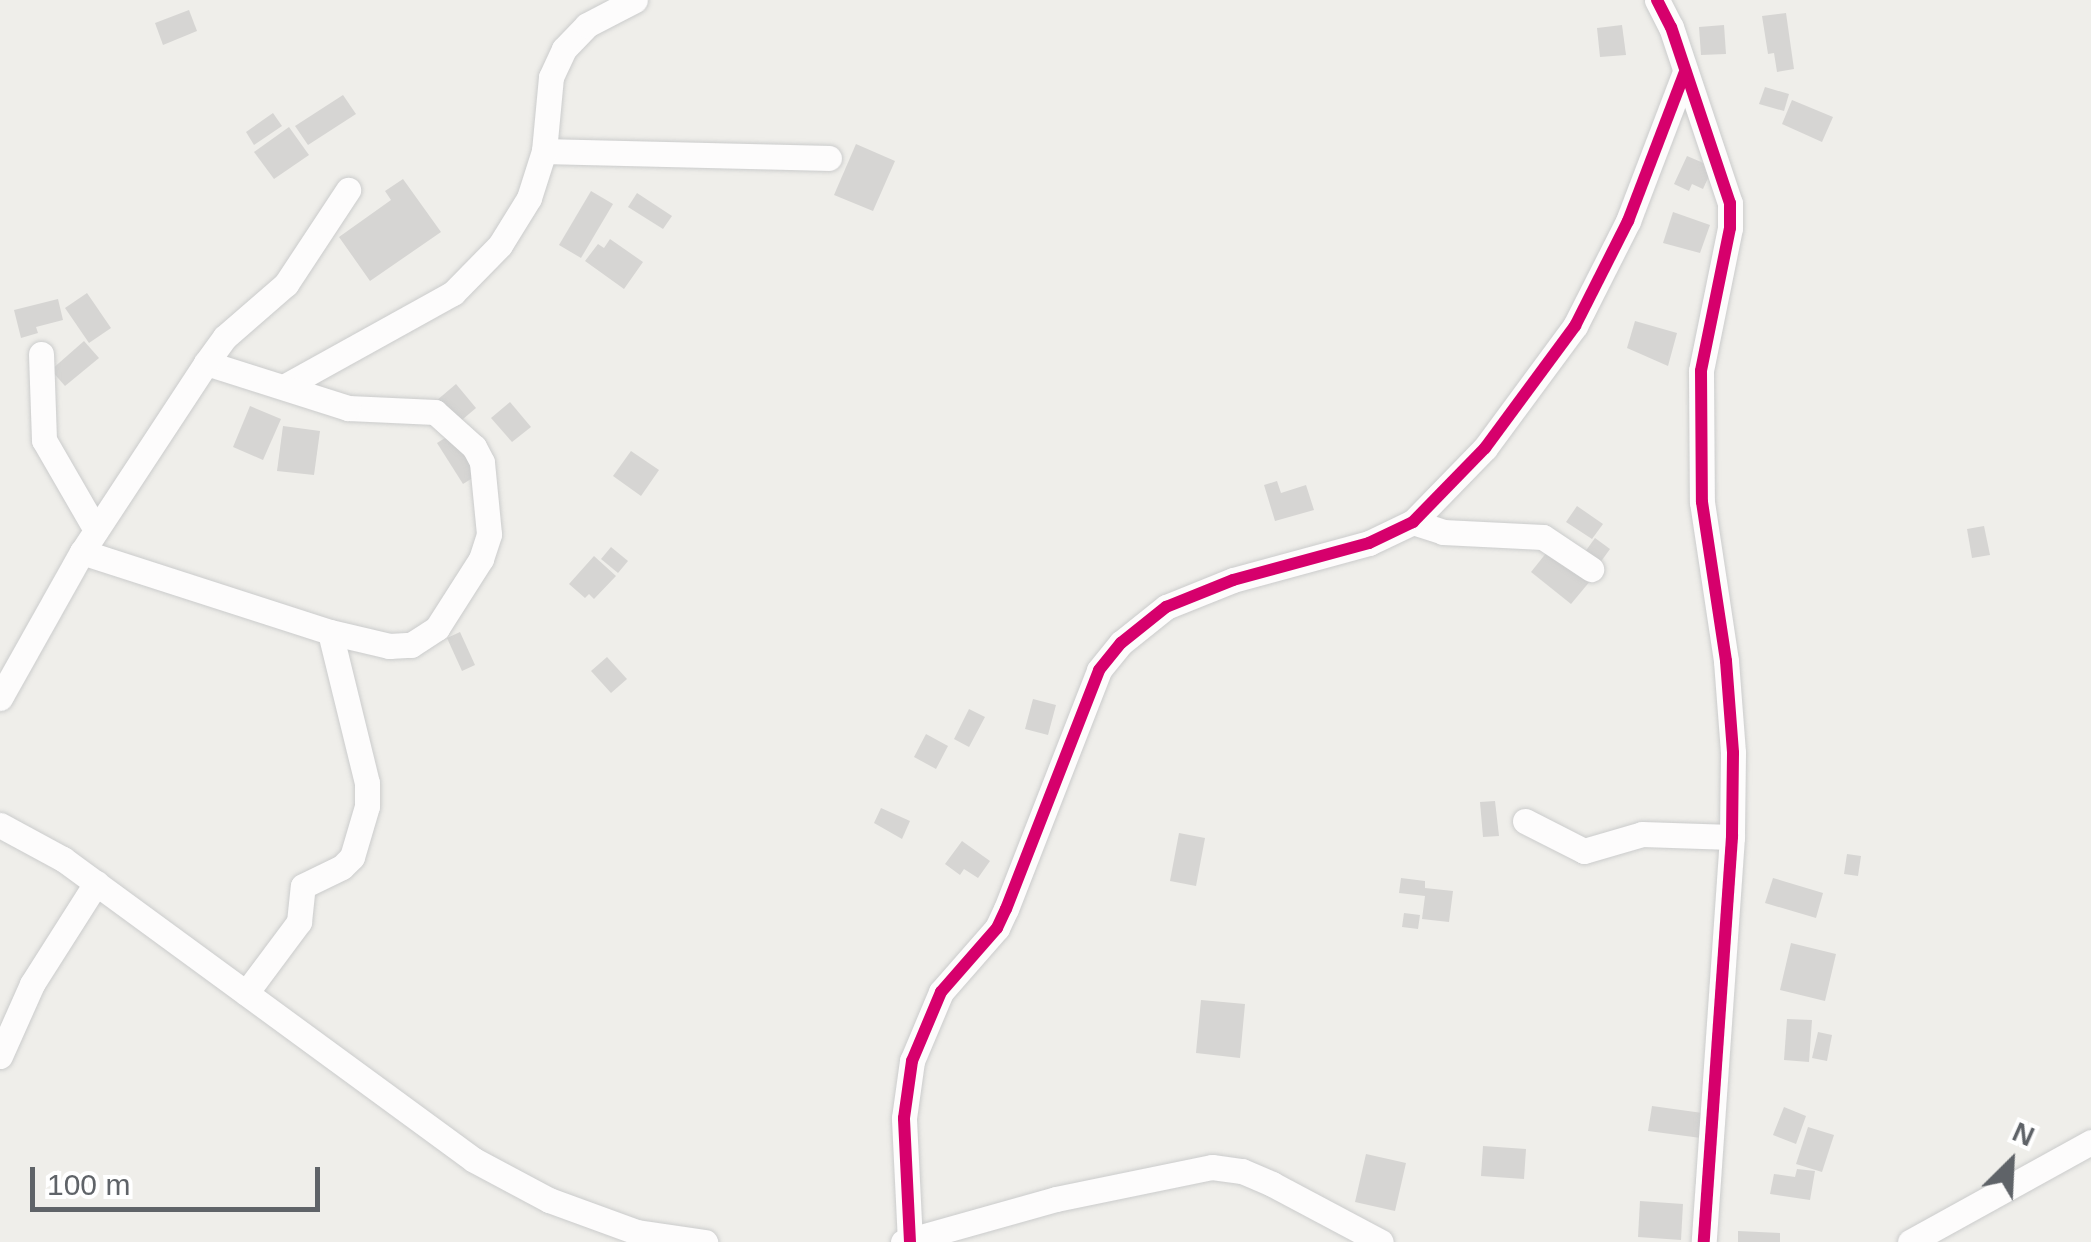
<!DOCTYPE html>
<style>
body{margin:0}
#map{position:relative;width:2091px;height:1242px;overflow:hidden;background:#efeeea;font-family:Helvetica,sans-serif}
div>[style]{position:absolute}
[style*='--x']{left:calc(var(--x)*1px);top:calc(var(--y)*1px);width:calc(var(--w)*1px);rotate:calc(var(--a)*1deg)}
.building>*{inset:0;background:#d6d5d3}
.roads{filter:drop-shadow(0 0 2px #cbcccc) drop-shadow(0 0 2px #cbcccc)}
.minor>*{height:25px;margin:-12.5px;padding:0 12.5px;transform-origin:12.5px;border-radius:12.5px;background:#fdfcfc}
.cycleway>*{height:12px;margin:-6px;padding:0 6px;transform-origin:6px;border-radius:6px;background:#d6006c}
span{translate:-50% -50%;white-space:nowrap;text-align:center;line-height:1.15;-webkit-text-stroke:10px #fff;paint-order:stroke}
.north{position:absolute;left:1961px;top:1112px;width:100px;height:100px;-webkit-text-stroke:8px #fff;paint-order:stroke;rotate:24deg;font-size:28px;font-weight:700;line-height:40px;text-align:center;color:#5f6368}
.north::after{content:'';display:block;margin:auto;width:35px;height:45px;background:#5f6368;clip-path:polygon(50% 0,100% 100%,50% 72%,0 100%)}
.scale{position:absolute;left:30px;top:1167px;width:290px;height:45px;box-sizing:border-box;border:5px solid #5f6368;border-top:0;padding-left:12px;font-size:30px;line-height:35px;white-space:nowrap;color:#5f6368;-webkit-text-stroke:8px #fff;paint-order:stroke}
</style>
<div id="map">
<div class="building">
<i style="clip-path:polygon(189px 10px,197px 31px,163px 45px,155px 23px)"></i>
<i style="clip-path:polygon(1786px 13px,1794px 69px,1777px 72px,1774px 53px,1768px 54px,1762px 16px)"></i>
<i style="clip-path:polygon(1622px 25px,1626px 55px,1600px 57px,1597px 28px)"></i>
<i style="clip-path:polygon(1724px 25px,1726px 54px,1701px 55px,1699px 27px)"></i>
<i style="clip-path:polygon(1765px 87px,1789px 94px,1784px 111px,1759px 104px)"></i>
<i style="clip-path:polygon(343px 95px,356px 114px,308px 145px,295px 126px)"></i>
<i style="clip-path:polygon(1792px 100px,1833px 117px,1822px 142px,1782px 124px)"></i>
<i style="clip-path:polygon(273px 113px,282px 126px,254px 145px,246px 132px)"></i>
<i style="clip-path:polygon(289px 127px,309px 155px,274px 179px,254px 152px)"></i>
<i style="clip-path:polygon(856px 144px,895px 161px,873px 211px,834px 195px)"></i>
<i style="clip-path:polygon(1687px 156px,1713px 167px,1703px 189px,1692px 184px,1689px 191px,1674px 184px)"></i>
<i style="clip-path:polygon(403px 179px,441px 232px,370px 281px,339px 237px,391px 200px,385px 191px)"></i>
<i style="clip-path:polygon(591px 191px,613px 204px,581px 258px,559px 245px)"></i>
<i style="clip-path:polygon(637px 193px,672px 216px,663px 229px,628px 207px)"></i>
<i style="clip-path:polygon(1673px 212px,1710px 225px,1700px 253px,1663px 243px)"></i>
<i style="clip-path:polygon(610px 239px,643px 262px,624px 289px,585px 261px,598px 244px,604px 248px)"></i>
<i style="clip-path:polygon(87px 293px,111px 328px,89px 343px,65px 308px)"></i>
<i style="clip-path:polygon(58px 299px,63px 320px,36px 327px,38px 333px,21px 338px,14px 310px)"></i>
<i style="clip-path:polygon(1635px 321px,1677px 333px,1668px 366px,1627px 348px)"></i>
<i style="clip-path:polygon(84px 341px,99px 358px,65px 386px,51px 370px)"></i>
<i style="clip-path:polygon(456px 384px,476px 408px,456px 425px,436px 401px)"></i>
<i style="clip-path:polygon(510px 402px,531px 427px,512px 442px,491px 418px)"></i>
<i style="clip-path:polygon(250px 406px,281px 419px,263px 460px,233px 447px)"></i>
<i style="clip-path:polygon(283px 426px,320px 431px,314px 475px,277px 471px)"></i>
<i style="clip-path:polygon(453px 433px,479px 474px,463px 484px,437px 443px)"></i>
<i style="clip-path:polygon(631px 451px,659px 470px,641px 496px,613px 476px)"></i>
<i style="clip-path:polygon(1277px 481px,1281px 493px,1306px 485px,1314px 510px,1275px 521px,1264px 485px)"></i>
<i style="clip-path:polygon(1577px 506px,1603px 524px,1592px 539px,1566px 522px)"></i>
<i style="clip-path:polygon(1984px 526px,1990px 555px,1972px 558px,1967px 529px)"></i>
<i style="clip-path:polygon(1595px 538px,1610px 549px,1597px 567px,1582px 556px)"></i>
<i style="clip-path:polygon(611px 547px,628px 561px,618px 573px,601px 559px)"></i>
<i style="clip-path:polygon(1551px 547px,1591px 580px,1571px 604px,1531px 572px)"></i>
<i style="clip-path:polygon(594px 556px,616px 576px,594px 599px,589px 594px,585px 598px,569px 584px)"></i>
<i style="clip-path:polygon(460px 632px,475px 665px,462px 671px,447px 638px)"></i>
<i style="clip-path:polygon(607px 657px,627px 679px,611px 693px,591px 671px)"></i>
<i style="clip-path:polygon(1033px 699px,1056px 705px,1048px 735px,1025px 729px)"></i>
<i style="clip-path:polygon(969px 709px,985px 717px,969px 747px,954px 739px)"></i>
<i style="clip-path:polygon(926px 734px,948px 746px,936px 769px,914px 757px)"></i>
<i style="clip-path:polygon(1495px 801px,1499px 836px,1483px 837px,1480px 802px)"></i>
<i style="clip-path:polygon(881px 808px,910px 821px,902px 839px,874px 823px)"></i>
<i style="clip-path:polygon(1179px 833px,1205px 838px,1196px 886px,1170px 881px)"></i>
<i style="clip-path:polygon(962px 841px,990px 861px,978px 878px,964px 869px,960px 875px,945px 864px)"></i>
<i style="clip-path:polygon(1847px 854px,1861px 856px,1858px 876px,1844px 874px)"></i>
<i style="clip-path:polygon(1401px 878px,1425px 881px,1425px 888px,1453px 891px,1449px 922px,1422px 919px,1425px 896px,1399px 893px)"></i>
<i style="clip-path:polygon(1773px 878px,1823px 893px,1816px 918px,1765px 903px)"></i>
<i style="clip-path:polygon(1404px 913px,1420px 915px,1418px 929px,1402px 927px)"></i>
<i style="clip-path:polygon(1791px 943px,1836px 954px,1825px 1001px,1780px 990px)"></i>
<i style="clip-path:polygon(1201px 1000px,1245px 1004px,1240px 1058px,1196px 1053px)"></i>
<i style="clip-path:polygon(1787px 1019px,1812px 1020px,1809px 1062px,1784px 1060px)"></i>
<i style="clip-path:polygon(1818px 1032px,1832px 1035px,1827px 1061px,1812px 1058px)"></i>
<i style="clip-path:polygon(1652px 1106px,1724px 1116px,1715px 1187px,1695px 1184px,1701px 1138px,1648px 1131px)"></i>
<i style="clip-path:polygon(1784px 1107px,1806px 1116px,1796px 1144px,1773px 1135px)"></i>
<i style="clip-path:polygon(1808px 1127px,1834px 1135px,1822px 1172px,1796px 1164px)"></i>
<i style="clip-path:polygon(1483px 1146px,1526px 1149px,1524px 1179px,1481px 1176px)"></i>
<i style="clip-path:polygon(1366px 1154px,1406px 1163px,1395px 1211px,1355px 1202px)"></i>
<i style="clip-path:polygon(1797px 1169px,1815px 1171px,1810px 1200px,1770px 1194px,1774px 1174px,1795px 1177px)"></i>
<i style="clip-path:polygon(1640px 1201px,1683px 1204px,1681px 1240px,1638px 1237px)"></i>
<i style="clip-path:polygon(1738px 1231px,1780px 1233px,1780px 1242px,1738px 1242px)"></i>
</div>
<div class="roads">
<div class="minor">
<i style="--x:1657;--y:0;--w:30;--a:63"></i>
<i style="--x:1671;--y:27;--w:186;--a:71.5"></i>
<i style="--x:1730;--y:203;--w:25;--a:90"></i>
<i style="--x:1730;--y:228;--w:146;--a:101.5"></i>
<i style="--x:1701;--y:371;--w:131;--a:89.6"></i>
<i style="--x:1702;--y:502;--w:161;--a:81.4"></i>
<i style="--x:1726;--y:661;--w:92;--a:85.6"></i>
<i style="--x:1733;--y:753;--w:84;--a:90.7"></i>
<i style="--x:1732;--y:837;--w:406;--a:94"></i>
<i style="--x:544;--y:151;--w:285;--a:1.4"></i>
<i style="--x:41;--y:354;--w:86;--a:88"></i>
<i style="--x:44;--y:440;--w:104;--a:60"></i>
<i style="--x:287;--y:385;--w:190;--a:-29"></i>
<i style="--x:453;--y:293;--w:67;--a:-45.6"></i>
<i style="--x:500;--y:245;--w:55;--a:-58.3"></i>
<i style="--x:529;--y:198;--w:49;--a:-72.3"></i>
<i style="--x:544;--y:151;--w:74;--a:-84.6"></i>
<i style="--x:551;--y:77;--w:31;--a:-65"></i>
<i style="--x:564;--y:49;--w:33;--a:-46"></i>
<i style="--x:587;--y:25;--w:54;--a:-27.5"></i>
<i style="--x:1413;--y:522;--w:32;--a:18"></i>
<i style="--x:1443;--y:532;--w:100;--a:2.9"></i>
<i style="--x:1543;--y:537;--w:58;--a:33.7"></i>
<i style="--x:82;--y:552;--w:261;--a:17.9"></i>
<i style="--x:330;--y:632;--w:61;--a:13.3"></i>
<i style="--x:389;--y:646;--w:22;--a:-3"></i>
<i style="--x:411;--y:645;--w:31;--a:-33"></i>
<i style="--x:437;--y:628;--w:82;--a:-57.5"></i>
<i style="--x:481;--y:559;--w:26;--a:-72"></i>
<i style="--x:489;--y:534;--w:72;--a:-95.6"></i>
<i style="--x:482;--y:462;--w:17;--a:-118"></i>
<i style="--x:474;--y:447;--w:52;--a:-138.1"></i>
<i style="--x:435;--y:412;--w:87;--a:-177.4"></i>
<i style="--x:348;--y:408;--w:149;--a:-162.4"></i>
<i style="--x:0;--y:698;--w:167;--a:-60.7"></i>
<i style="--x:82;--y:552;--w:226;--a:-56.7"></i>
<i style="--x:206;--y:363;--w:32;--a:-54"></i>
<i style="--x:225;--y:337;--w:81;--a:-41"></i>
<i style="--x:286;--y:284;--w:113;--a:-56.6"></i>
<i style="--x:1525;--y:821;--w:66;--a:27"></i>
<i style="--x:1584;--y:851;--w:60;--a:-16.3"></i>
<i style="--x:1642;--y:834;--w:90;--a:1.9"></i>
<i style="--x:0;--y:825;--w:72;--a:28.4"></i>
<i style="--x:63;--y:859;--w:509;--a:36.22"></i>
<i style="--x:474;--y:1160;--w:85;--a:28.1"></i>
<i style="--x:549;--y:1200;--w:94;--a:20"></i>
<i style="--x:637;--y:1232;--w:69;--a:8.4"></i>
<i style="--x:246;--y:993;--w:89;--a:-53.3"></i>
<i style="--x:299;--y:922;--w:36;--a:-84"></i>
<i style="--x:303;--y:886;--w:43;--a:-26"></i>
<i style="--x:342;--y:867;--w:14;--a:-45"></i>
<i style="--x:352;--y:857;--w:53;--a:-73.6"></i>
<i style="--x:367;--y:806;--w:23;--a:-90"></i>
<i style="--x:367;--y:783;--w:155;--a:-103.8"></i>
<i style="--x:0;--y:1056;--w:79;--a:-66"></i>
<i style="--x:32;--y:984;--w:120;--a:-57.6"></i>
<i style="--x:903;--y:1242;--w:159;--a:-15.7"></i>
<i style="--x:1056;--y:1199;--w:159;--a:-11.6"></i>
<i style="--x:1212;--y:1167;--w:30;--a:8"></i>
<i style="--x:1242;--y:1171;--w:33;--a:23"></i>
<i style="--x:1272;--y:1184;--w:123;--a:28"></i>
<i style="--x:910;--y:1242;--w:124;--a:-92.8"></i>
<i style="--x:904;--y:1118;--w:58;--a:-82"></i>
<i style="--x:912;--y:1061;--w:75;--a:-67.2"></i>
<i style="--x:941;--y:992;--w:85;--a:-48.8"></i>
<i style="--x:997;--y:928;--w:21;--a:-65"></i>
<i style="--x:1006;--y:909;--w:256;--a:-68.7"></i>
<i style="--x:1099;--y:670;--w:35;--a:-51"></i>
<i style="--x:1121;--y:643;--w:58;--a:-38.7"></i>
<i style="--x:1166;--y:607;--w:72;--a:-21.9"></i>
<i style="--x:1233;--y:580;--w:141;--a:-15.2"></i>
<i style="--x:1369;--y:543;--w:49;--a:-25.5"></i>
<i style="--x:1413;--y:522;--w:103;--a:-45.8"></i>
<i style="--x:1485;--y:448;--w:152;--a:-53.6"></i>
<i style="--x:1575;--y:326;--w:118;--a:-63.2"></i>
<i style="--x:1628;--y:221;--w:160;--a:-69.1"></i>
<i style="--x:1910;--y:1242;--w:207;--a:-28.9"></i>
</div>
</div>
<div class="cycleway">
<i style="--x:1657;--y:0;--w:30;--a:63"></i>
<i style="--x:1671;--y:27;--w:186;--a:71.5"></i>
<i style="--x:1730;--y:203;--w:25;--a:90"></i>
<i style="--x:1730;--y:228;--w:146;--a:101.5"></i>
<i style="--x:1701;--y:371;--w:131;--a:89.6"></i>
<i style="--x:1702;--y:502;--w:161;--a:81.4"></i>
<i style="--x:1726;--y:661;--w:92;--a:85.6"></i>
<i style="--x:1733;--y:753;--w:84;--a:90.7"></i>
<i style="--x:1732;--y:837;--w:406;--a:94"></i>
<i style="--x:910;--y:1242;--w:124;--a:-92.8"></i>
<i style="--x:904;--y:1118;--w:58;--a:-82"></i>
<i style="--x:912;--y:1061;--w:75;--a:-67.2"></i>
<i style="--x:941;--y:992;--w:85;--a:-48.8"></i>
<i style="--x:997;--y:928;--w:21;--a:-65"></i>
<i style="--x:1006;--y:909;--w:256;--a:-68.7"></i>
<i style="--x:1099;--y:670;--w:35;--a:-51"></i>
<i style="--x:1121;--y:643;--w:58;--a:-38.7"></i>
<i style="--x:1166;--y:607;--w:72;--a:-21.9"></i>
<i style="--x:1233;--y:580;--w:141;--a:-15.2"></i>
<i style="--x:1369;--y:543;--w:49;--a:-25.5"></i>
<i style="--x:1413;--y:522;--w:103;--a:-45.8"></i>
<i style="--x:1485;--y:448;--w:152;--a:-53.6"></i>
<i style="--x:1575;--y:326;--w:118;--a:-63.2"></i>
<i style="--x:1628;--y:221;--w:160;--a:-69.1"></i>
</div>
<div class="north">N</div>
<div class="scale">100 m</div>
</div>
